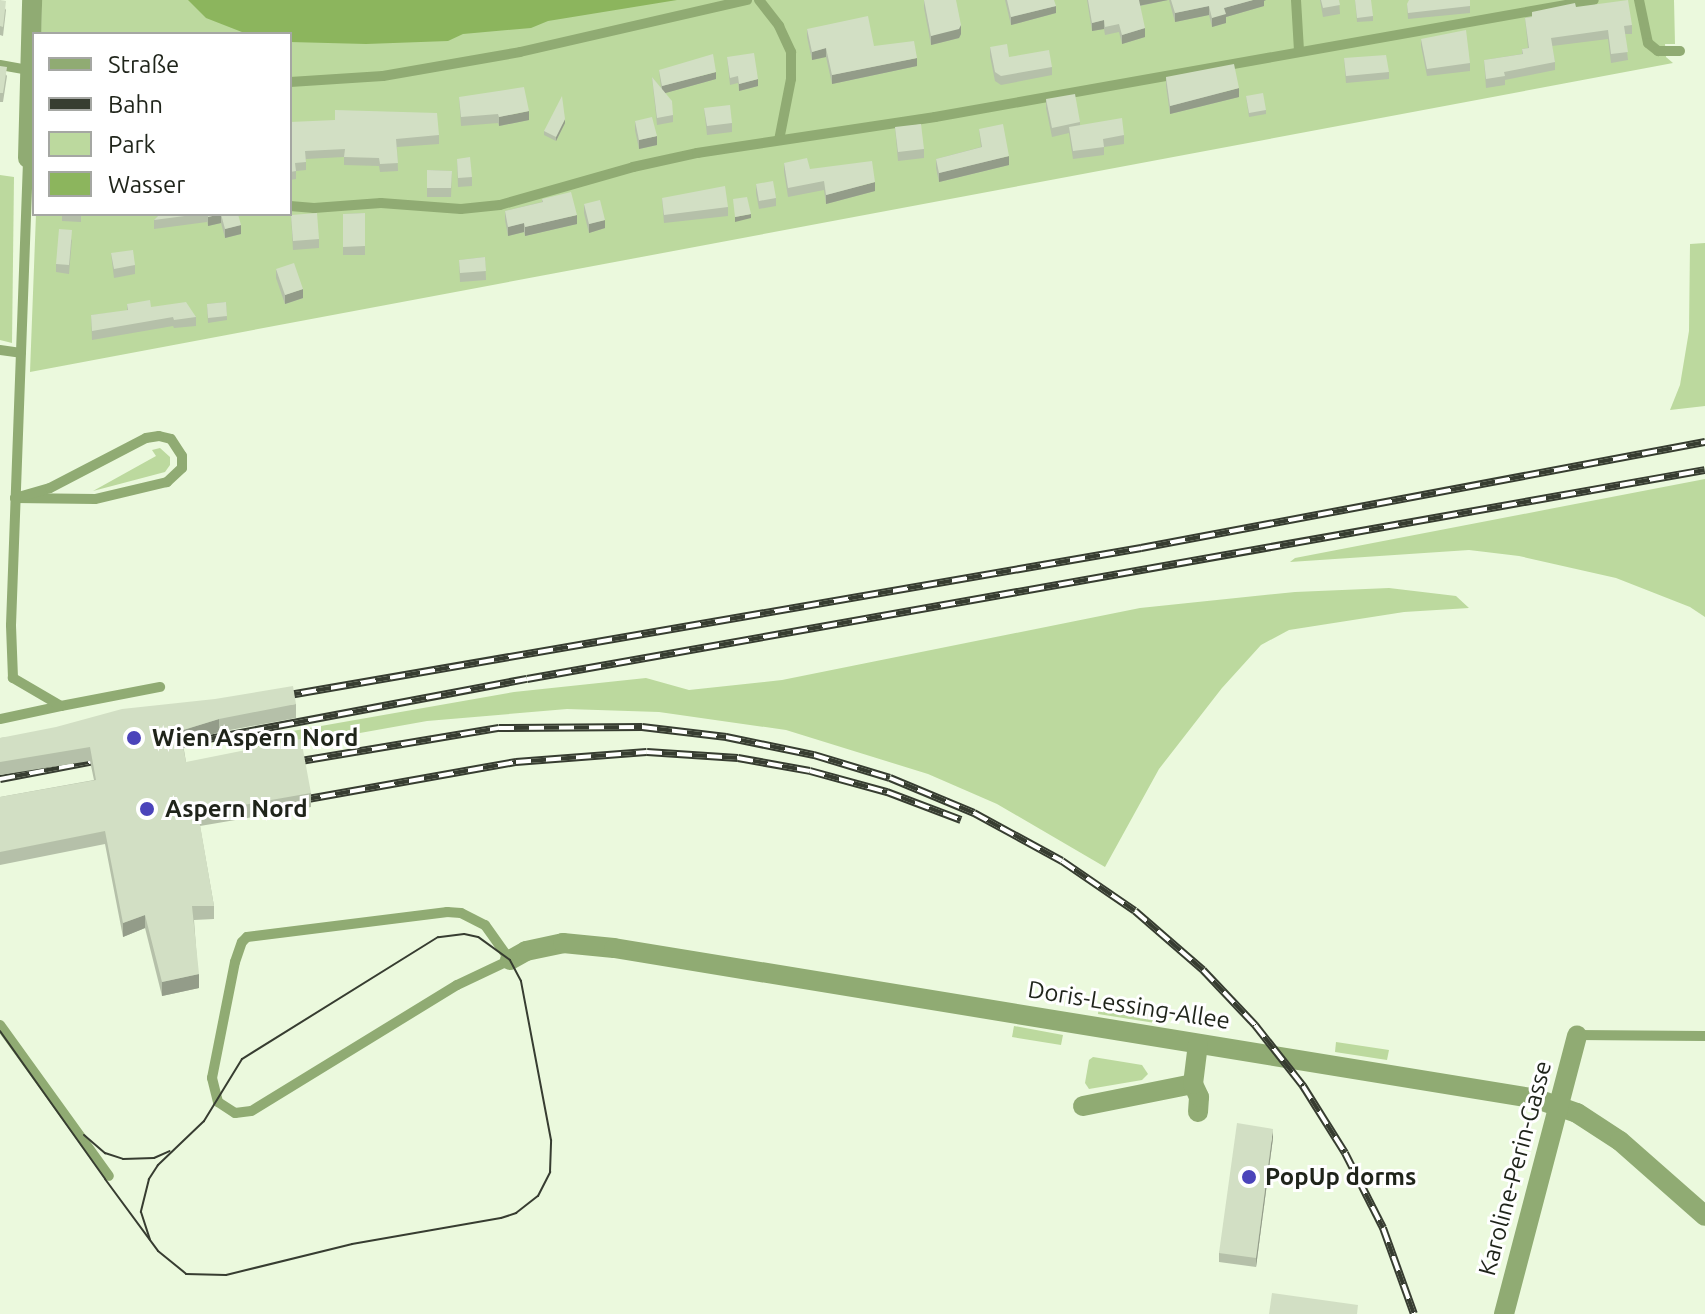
<!DOCTYPE html>
<meta charset="utf-8">
<style>
body{margin:0}
#map{position:relative;width:1705px;height:1314px;overflow:hidden;background:#ebf9dd;font-family:Ubuntu,sans-serif}
div>[style]{position:absolute}
[style*='--x']{left:calc(var(--x)*1px);top:calc(var(--y)*1px);width:calc(var(--w)*1px);rotate:calc(var(--a)*1deg)}
.green>*{inset:0;background:#bcd99e}
.water>*{inset:0;background:#8cb55d}
.lane>*{height:10px;margin:-5px;padding:0 5px;transform-origin:5px;border-radius:5px;background:#90ab73}
.street>*{height:20px;margin:-10px;padding:0 10px;transform-origin:10px;border-radius:10px;background:#90ab73}
.tram>*{height:2px;margin:-1px;padding:0 1px;transform-origin:1px;border-radius:1px;background:#373d31}
.rail>*{height:8px;margin-top:-4px;transform-origin:0;background:repeating-linear-gradient(90deg,#fff 0 15px,#373d31 0 30px);box-sizing:border-box;border-block:2px solid #373d31}
.wall>*{inset:0;background:#b5c0a9}
.shaded-wall>*{inset:0;background:#939c89}
.building>*{inset:0;background:#d2dfc4}
.dots>*{width:22px;height:22px;translate:-50% -50%;box-sizing:border-box;border:4px solid #fff;border-radius:50%}
span{translate:-50% -50%;white-space:nowrap;text-align:center;line-height:1.15;-webkit-text-stroke:6px #fff;paint-order:stroke}
.poi-label{font-size:24px;color:#1f241a;font-weight:700}
.left{translate:0 -50%;text-align:left}
.street-label{font-size:24px;color:#1f241a}
.legend{position:absolute;left:32px;top:32px;width:260px;height:184px;box-sizing:border-box;background:#fff;border:2px solid #a5a7a3;margin:0;padding:10px 14px;list-style:none;font-size:24px;color:#1f241a}
.legend li{display:flex;align-items:center;gap:16px;height:40px}
.legend b{width:40px;border:2px solid #a5a7a3}
</style>
<div id="map">
<div class="green">
<i style="clip-path:polygon(42px 0,1674px 0,1675px 44px,1665px 44px,1666px 57px,1673px 63px,30px 372px,36px 214px,290px 214px,290px 34px,41px 34px)"></i>
<i style="clip-path:polygon(0 175px,14px 177px,12px 343px,0 340px)"></i>
<i style="clip-path:polygon(1705px 243px,1705px 406px,1670px 410px,1680px 385px,1689px 331px,1690px 244px)"></i>
<i style="clip-path:polygon(160px 448px,170px 457px,170px 465px,165px 472px,93px 491px,156px 456px,152px 450px)"></i>
<i style="clip-path:polygon(1705px 479px,1705px 617px,1690px 607px,1616px 578px,1519px 556px,1469px 550px,1290px 562px,1295px 558px)"></i>
<i style="clip-path:polygon(1389px 588px,1456px 596px,1469px 608px,1404px 612px,1289px 630px,1261px 645px,1222px 688px,1159px 769px,1105px 867px,997px 804px,928px 774px,786px 730px,659px 712px,567px 709px,427px 721px,304px 743px,243px 749px,241px 740px,514px 692px,646px 678px,689px 690px,782px 680px,1140px 608px,1295px 592px)"></i>
<i style="clip-path:polygon(1099px 1004px,1157px 1013px,1155px 1023px,1098px 1014px)"></i>
<i style="clip-path:polygon(1014px 1026px,1063px 1035px,1061px 1045px,1012px 1037px)"></i>
<i style="clip-path:polygon(1336px 1042px,1389px 1050px,1387px 1060px,1335px 1052px)"></i>
<i style="clip-path:polygon(1093px 1057px,1142px 1065px,1148px 1074px,1142px 1080px,1089px 1089px,1085px 1083px,1089px 1060px)"></i>
</div>
<div class="water">
<i style="clip-path:polygon(188px 0,677px 0,548px 21px,531px 28px,463px 34px,448px 41px,366px 44px,290px 42px,290px 34px,247px 34px,206px 18px)"></i>
</div>
<div class="lane">
<i style="--x:759;--y:0;--w:33;--a:52"></i>
<i style="--x:779;--y:26;--w:29;--a:65"></i>
<i style="--x:791;--y:52;--w:27;--a:90"></i>
<i style="--x:791;--y:79;--w:62;--a:101.1"></i>
<i style="--x:1296;--y:0;--w:50;--a:86.6"></i>
<i style="--x:1639;--y:0;--w:44;--a:78.2"></i>
<i style="--x:1648;--y:43;--w:13;--a:39"></i>
<i style="--x:1658;--y:51;--w:22;--a:0"></i>
<i style="--x:0;--y:65;--w:35;--a:10"></i>
<i style="--x:290;--y:82;--w:93;--a:-3.7"></i>
<i style="--x:383;--y:76;--w:139;--a:-9.9"></i>
<i style="--x:520;--y:52;--w:233;--a:-12.9"></i>
<i style="--x:290;--y:206;--w:24;--a:5"></i>
<i style="--x:314;--y:208;--w:67;--a:-4.3"></i>
<i style="--x:381;--y:203;--w:80;--a:4.3"></i>
<i style="--x:461;--y:209;--w:39;--a:-6"></i>
<i style="--x:500;--y:205;--w:138;--a:-15.9"></i>
<i style="--x:633;--y:167;--w:66;--a:-12.3"></i>
<i style="--x:697;--y:153;--w:241;--a:-8.6"></i>
<i style="--x:935;--y:117;--w:669;--a:-10.07"></i>
<i style="--x:0;--y:350;--w:21;--a:8"></i>
<i style="--x:159;--y:436;--w:12;--a:14"></i>
<i style="--x:171;--y:439;--w:20;--a:57"></i>
<i style="--x:182;--y:456;--w:12;--a:90"></i>
<i style="--x:182;--y:468;--w:21;--a:137"></i>
<i style="--x:167;--y:482;--w:74;--a:166.7"></i>
<i style="--x:95;--y:499;--w:80;--a:-179.3"></i>
<i style="--x:15;--y:498;--w:36;--a:-16"></i>
<i style="--x:50;--y:488;--w:108;--a:-27.5"></i>
<i style="--x:146;--y:438;--w:13;--a:-9"></i>
<i style="--x:61;--y:706;--w:101;--a:-10.9"></i>
<i style="--x:0;--y:719;--w:62;--a:-12"></i>
<i style="--x:61;--y:706;--w:56;--a:-149.7"></i>
<i style="--x:13;--y:678;--w:53;--a:-92.2"></i>
<i style="--x:11;--y:625;--w:467;--a:-87.9"></i>
<i style="--x:447;--y:912;--w:14;--a:4"></i>
<i style="--x:461;--y:913;--w:27;--a:27"></i>
<i style="--x:485;--y:925;--w:43;--a:54.5"></i>
<i style="--x:510;--y:960;--w:59;--a:154.7"></i>
<i style="--x:457;--y:985;--w:241;--a:148.5"></i>
<i style="--x:251;--y:1111;--w:16;--a:173"></i>
<i style="--x:235;--y:1113;--w:20;--a:-147"></i>
<i style="--x:218;--y:1102;--w:25;--a:-104"></i>
<i style="--x:212;--y:1078;--w:118;--a:-78.8"></i>
<i style="--x:235;--y:962;--w:21;--a:-71"></i>
<i style="--x:242;--y:942;--w:7;--a:-45"></i>
<i style="--x:247;--y:937;--w:202;--a:-7.1"></i>
<i style="--x:0;--y:1025;--w:186;--a:54.2"></i>
<i style="--x:1577;--y:1035;--w:128;--a:0.4"></i>
</div>
<div class="street">
<i style="--x:28;--y:158;--w:158;--a:-88.5"></i>
<i style="--x:510;--y:960;--w:18;--a:-29"></i>
<i style="--x:526;--y:951;--w:38;--a:-12"></i>
<i style="--x:563;--y:943;--w:51;--a:5.6"></i>
<i style="--x:614;--y:948;--w:935;--a:9.29"></i>
<i style="--x:1537;--y:1099;--w:42;--a:19.3"></i>
<i style="--x:1577;--y:1113;--w:51;--a:33.1"></i>
<i style="--x:1620;--y:1141;--w:113;--a:41.4"></i>
<i style="--x:1083;--y:1106;--w:112;--a:-11.3"></i>
<i style="--x:1198;--y:1112;--w:15;--a:-86"></i>
<i style="--x:1199;--y:1097;--w:14;--a:-115"></i>
<i style="--x:1193;--y:1084;--w:40;--a:-82.9"></i>
<i style="--x:1504;--y:1314;--w:288;--a:-75.3"></i>
</div>
<div class="tram">
<i style="--x:0;--y:1031;--w:181;--a:54.6"></i>
<i style="--x:105;--y:1179;--w:89;--a:53.6"></i>
<i style="--x:158;--y:1251;--w:36;--a:39"></i>
<i style="--x:186;--y:1274;--w:40;--a:1.4"></i>
<i style="--x:226;--y:1275;--w:130;--a:-13.8"></i>
<i style="--x:352;--y:1244;--w:151;--a:-9.9"></i>
<i style="--x:501;--y:1218;--w:16;--a:-18"></i>
<i style="--x:516;--y:1213;--w:28;--a:-38"></i>
<i style="--x:538;--y:1196;--w:27;--a:-63"></i>
<i style="--x:550;--y:1172;--w:32;--a:-88"></i>
<i style="--x:551;--y:1140;--w:162;--a:-100.7"></i>
<i style="--x:521;--y:981;--w:24;--a:-118"></i>
<i style="--x:510;--y:960;--w:39;--a:-144"></i>
<i style="--x:478;--y:937;--w:14;--a:-168"></i>
<i style="--x:464;--y:934;--w:26;--a:173"></i>
<i style="--x:438;--y:937;--w:231;--a:148.1"></i>
<i style="--x:242;--y:1059;--w:73;--a:121.5"></i>
<i style="--x:204;--y:1121;--w:64;--a:136.3"></i>
<i style="--x:158;--y:1165;--w:17;--a:123"></i>
<i style="--x:149;--y:1179;--w:34;--a:104"></i>
<i style="--x:141;--y:1212;--w:29;--a:72"></i>
<i style="--x:84;--y:1135;--w:28;--a:41"></i>
<i style="--x:105;--y:1153;--w:19;--a:18"></i>
<i style="--x:123;--y:1159;--w:31;--a:-2"></i>
<i style="--x:154;--y:1158;--w:17;--a:-24"></i>
</div>
<div class="rail">
<i style="--x:272;--y:698;--w:882;--a:-9.79"></i>
<i style="--x:1141;--y:548;--w:574;--a:-10.64"></i>
<i style="--x:161;--y:748;--w:372;--a:-10.7"></i>
<i style="--x:527;--y:679;--w:1196;--a:-10.06"></i>
<i style="--x:283;--y:764;--w:219;--a:-9.5"></i>
<i style="--x:499;--y:728;--w:143;--a:-0.4"></i>
<i style="--x:642;--y:727;--w:85;--a:6.8"></i>
<i style="--x:726;--y:737;--w:90;--a:11.6"></i>
<i style="--x:814;--y:755;--w:79;--a:16.8"></i>
<i style="--x:890;--y:778;--w:91;--a:22.6"></i>
<i style="--x:974;--y:813;--w:100;--a:28.6"></i>
<i style="--x:1062;--y:861;--w:88;--a:34.4"></i>
<i style="--x:1135;--y:911;--w:90;--a:40.9"></i>
<i style="--x:1203;--y:970;--w:76;--a:46.6"></i>
<i style="--x:1255;--y:1025;--w:78;--a:51.8"></i>
<i style="--x:1303;--y:1086;--w:79;--a:57.9"></i>
<i style="--x:1345;--y:1153;--w:84;--a:63.1"></i>
<i style="--x:1383;--y:1228;--w:91;--a:70.2"></i>
<i style="--x:0;--y:779;--w:112;--a:-10.8"></i>
<i style="--x:291;--y:802;--w:229;--a:-10.1"></i>
<i style="--x:516;--y:762;--w:131;--a:-4.4"></i>
<i style="--x:647;--y:752;--w:91;--a:3.8"></i>
<i style="--x:738;--y:758;--w:73;--a:10.2"></i>
<i style="--x:810;--y:771;--w:80;--a:15.3"></i>
<i style="--x:887;--y:792;--w:79;--a:20.7"></i>
</div>
<div class="wall">
<i style="clip-path:polygon(0 0,6px 10px,3px 36px,0 35px)"></i>
<i style="clip-path:polygon(924px 0,961px 34px,959px 38px,931px 45px,924px 8px)"></i>
<i style="clip-path:polygon(1005px 0,1054px 0,1056px 13px,1011px 25px)"></i>
<i style="clip-path:polygon(1087px 0,1168px 0,1140px 6px,1145px 37px,1122px 44px,1119px 32px,1105px 35px,1104px 29px,1092px 31px)"></i>
<i style="clip-path:polygon(1169px 0,1264px 1px,1264px 6px,1226px 17px,1226px 23px,1212px 27px,1209px 15px,1175px 22px)"></i>
<i style="clip-path:polygon(1320px 0,1339px 0,1340px 14px,1323px 17px)"></i>
<i style="clip-path:polygon(1355px 0,1373px 16px,1373px 21px,1357px 22px)"></i>
<i style="clip-path:polygon(1470px 0,1470px 13px,1408px 19px,1407px 4px)"></i>
<i style="clip-path:polygon(1576px 7px,1632px 25px,1632px 34px,1625px 34px,1628px 60px,1611px 63px,1608px 39px,1552px 46px,1555px 62px,1555px 70px,1505px 80px,1505px 85px,1486px 88px,1484px 60px,1522px 54px,1522px 49px,1528px 48px,1525px 18px)"></i>
<i style="clip-path:polygon(807px 29px,874px 46px,917px 66px,832px 84px,826px 57px,812px 60px,807px 37px)"></i>
<i style="clip-path:polygon(1421px 39px,1470px 63px,1470px 71px,1427px 76px,1421px 46px)"></i>
<i style="clip-path:polygon(990px 47px,1009px 57px,1052px 67px,1052px 75px,1001px 85px,995px 81px,990px 56px)"></i>
<i style="clip-path:polygon(727px 57px,758px 86px,739px 91px,738px 83px,730px 85px)"></i>
<i style="clip-path:polygon(1344px 58px,1389px 72px,1389px 79px,1346px 83px)"></i>
<i style="clip-path:polygon(0 66px,7px 76px,3px 102px,0 102px)"></i>
<i style="clip-path:polygon(659px 70px,716px 79px,665px 93px,673px 115px,673px 122px,657px 125px,652px 77px,661px 88px)"></i>
<i style="clip-path:polygon(1166px 77px,1239px 97px,1170px 114px,1166px 86px)"></i>
<i style="clip-path:polygon(1246px 96px,1266px 110px,1266px 114px,1249px 117px)"></i>
<i style="clip-path:polygon(459px 97px,529px 120px,499px 126px,498px 123px,461px 126px)"></i>
<i style="clip-path:polygon(1046px 99px,1080px 122px,1080px 125px,1124px 135px,1124px 144px,1104px 147px,1104px 155px,1073px 159px,1069px 133px,1052px 137px,1046px 108px)"></i>
<i style="clip-path:polygon(704px 108px,732px 123px,732px 132px,707px 135px)"></i>
<i style="clip-path:polygon(635px 121px,657px 145px,639px 149px,635px 130px)"></i>
<i style="clip-path:polygon(290px 122px,439px 135px,439px 144px,397px 147px,398px 171px,380px 172px,379px 166px,344px 165px,344px 157px,306px 159px,306px 170px,296px 171px,296px 179px,290px 180px)"></i>
<i style="clip-path:polygon(565px 123px,556px 141px,544px 135px,544px 131px)"></i>
<i style="clip-path:polygon(895px 127px,924px 149px,924px 158px,898px 161px)"></i>
<i style="clip-path:polygon(979px 129px,1009px 165px,939px 182px,936px 168px,936px 159px,981px 147px)"></i>
<i style="clip-path:polygon(457px 159px,472px 177px,472px 186px,458px 187px)"></i>
<i style="clip-path:polygon(784px 163px,810px 169px,875px 191px,826px 204px,824px 190px,788px 197px,784px 172px)"></i>
<i style="clip-path:polygon(427px 170px,452px 171px,451px 197px,427px 197px)"></i>
<i style="clip-path:polygon(756px 184px,776px 198px,776px 206px,759px 209px,756px 193px)"></i>
<i style="clip-path:polygon(662px 198px,728px 207px,728px 216px,664px 223px)"></i>
<i style="clip-path:polygon(542px 199px,577px 224px,525px 236px,524px 232px,508px 236px,505px 220px,505px 211px,542px 202px)"></i>
<i style="clip-path:polygon(584px 204px,605px 228px,589px 233px,584px 213px)"></i>
<i style="clip-path:polygon(365px 213px,365px 255px,343px 255px,343px 214px)"></i>
<i style="clip-path:polygon(62px 214px,81px 214px,81px 222px,62px 221px)"></i>
<i style="clip-path:polygon(160px 214px,238px 214px,241px 234px,225px 238px,221px 223px,208px 226px,207px 220px,207px 222px,154px 229px,154px 220px)"></i>
<i style="clip-path:polygon(291px 215px,319px 239px,319px 248px,293px 250px)"></i>
<i style="clip-path:polygon(72px 239px,69px 274px,56px 272px,56px 264px)"></i>
<i style="clip-path:polygon(111px 253px,135px 265px,135px 274px,114px 278px)"></i>
<i style="clip-path:polygon(485px 257px,486px 280px,460px 282px,459px 260px)"></i>
<i style="clip-path:polygon(276px 269px,303px 298px,285px 304px,276px 278px)"></i>
<i style="clip-path:polygon(226px 302px,227px 320px,208px 323px,207px 304px)"></i>
<i style="clip-path:polygon(127px 304px,196px 317px,196px 326px,174px 328px,173px 326px,92px 340px,91px 315px,127px 311px)"></i>
<i style="clip-path:polygon(296px 704px,296px 718px,219px 732px,183px 744px,186px 762px,311px 793px,311px 807px,200px 826px,214px 906px,214px 919px,194px 920px,199px 988px,162px 996px,145px 928px,123px 937px,105px 844px,0 865px,0 797px,94px 780px,90px 761px,0 775px,0 738px)"></i>
<i style="clip-path:polygon(1273px 1138px,1256px 1267px,1219px 1262px,1219px 1253px)"></i>
</div>
<div class="shaded-wall">
<i style="clip-path:polygon(1138px 0,1168px 0,1138px 6px)"></i>
<i style="clip-path:polygon(1253px 0,1266px 0,1264px 1px,1264px 6px,1226px 17px,1226px 23px,1212px 27px,1212px 18px,1224px 8px)"></i>
<i style="clip-path:polygon(1056px 6px,1056px 13px,1011px 25px,1011px 17px)"></i>
<i style="clip-path:polygon(1209px 6px,1209px 15px,1175px 22px,1175px 13px)"></i>
<i style="clip-path:polygon(1104px 20px,1104px 29px,1092px 31px,1092px 23px)"></i>
<i style="clip-path:polygon(961px 25px,961px 34px,959px 38px,931px 45px,931px 36px)"></i>
<i style="clip-path:polygon(1145px 28px,1145px 37px,1122px 44px,1122px 35px)"></i>
<i style="clip-path:polygon(826px 48px,826px 57px,812px 60px,812px 52px)"></i>
<i style="clip-path:polygon(917px 58px,917px 66px,832px 84px,832px 75px)"></i>
<i style="clip-path:polygon(716px 72px,716px 79px,662px 94px,662px 86px)"></i>
<i style="clip-path:polygon(758px 79px,758px 86px,739px 91px,739px 84px)"></i>
<i style="clip-path:polygon(1239px 88px,1239px 97px,1170px 114px,1170px 106px)"></i>
<i style="clip-path:polygon(529px 111px,529px 120px,499px 126px,499px 117px)"></i>
<i style="clip-path:polygon(565px 119px,565px 123px,556px 141px,556px 137px)"></i>
<i style="clip-path:polygon(657px 136px,657px 145px,639px 149px,639px 140px)"></i>
<i style="clip-path:polygon(1009px 156px,1009px 165px,939px 182px,939px 173px)"></i>
<i style="clip-path:polygon(875px 182px,875px 191px,826px 204px,826px 195px)"></i>
<i style="clip-path:polygon(221px 214px,221px 223px,208px 226px,208px 217px)"></i>
<i style="clip-path:polygon(751px 214px,751px 218px,735px 222px,735px 217px)"></i>
<i style="clip-path:polygon(577px 215px,577px 224px,525px 236px,525px 227px)"></i>
<i style="clip-path:polygon(605px 220px,605px 228px,589px 233px,589px 224px)"></i>
<i style="clip-path:polygon(524px 223px,524px 232px,508px 236px,508px 227px)"></i>
<i style="clip-path:polygon(241px 225px,241px 234px,225px 238px,225px 229px)"></i>
<i style="clip-path:polygon(303px 289px,303px 298px,285px 304px,285px 295px)"></i>
<i style="clip-path:polygon(219px 719px,219px 732px,180px 745px,180px 731px)"></i>
<i style="clip-path:polygon(145px 915px,145px 928px,123px 937px,123px 923px)"></i>
<i style="clip-path:polygon(199px 974px,199px 988px,162px 996px,162px 982px)"></i>
<i style="clip-path:polygon(1273px 1129px,1273px 1138px,1256px 1267px,1256px 1258px)"></i>
</div>
<div class="building">
<i style="clip-path:polygon(0 0,6px 1px,3px 27px,0 26px)"></i>
<i style="clip-path:polygon(924px 0,956px 0,961px 25px,959px 29px,931px 36px)"></i>
<i style="clip-path:polygon(1007px 0,1054px 0,1056px 6px,1011px 17px)"></i>
<i style="clip-path:polygon(1088px 0,1139px 0,1145px 28px,1122px 35px,1119px 24px,1105px 27px,1104px 20px,1092px 23px)"></i>
<i style="clip-path:polygon(1171px 0,1253px 0,1224px 8px,1226px 14px,1212px 18px,1209px 6px,1175px 13px)"></i>
<i style="clip-path:polygon(1321px 0,1339px 0,1340px 5px,1323px 8px)"></i>
<i style="clip-path:polygon(1355px 0,1371px 0,1373px 16px,1357px 18px)"></i>
<i style="clip-path:polygon(1409px 0,1470px 0,1470px 6px,1408px 13px,1407px 4px)"></i>
<i style="clip-path:polygon(1628px 0,1632px 25px,1624px 26px,1628px 52px,1611px 54px,1608px 30px,1551px 38px,1555px 62px,1504px 72px,1505px 76px,1486px 79px,1484px 60px,1523px 54px,1522px 49px,1529px 48px,1525px 18px,1532px 17px,1532px 12px,1575px 3px,1576px 7px)"></i>
<i style="clip-path:polygon(868px 16px,874px 46px,914px 41px,917px 58px,832px 75px,826px 48px,812px 52px,807px 29px)"></i>
<i style="clip-path:polygon(1466px 30px,1470px 63px,1427px 69px,1421px 39px)"></i>
<i style="clip-path:polygon(1007px 44px,1009px 57px,1049px 50px,1052px 67px,1001px 76px,995px 72px,990px 47px)"></i>
<i style="clip-path:polygon(754px 53px,758px 79px,739px 84px,738px 76px,730px 78px,727px 57px)"></i>
<i style="clip-path:polygon(713px 54px,716px 72px,662px 86px,659px 70px)"></i>
<i style="clip-path:polygon(1386px 55px,1389px 72px,1346px 76px,1344px 58px)"></i>
<i style="clip-path:polygon(1234px 64px,1239px 88px,1170px 106px,1166px 77px)"></i>
<i style="clip-path:polygon(0 66px,7px 67px,3px 93px,0 93px)"></i>
<i style="clip-path:polygon(652px 77px,672px 101px,673px 115px,657px 118px)"></i>
<i style="clip-path:polygon(524px 87px,529px 111px,499px 117px,498px 114px,461px 117px,459px 97px)"></i>
<i style="clip-path:polygon(1263px 93px,1266px 110px,1249px 113px,1246px 96px)"></i>
<i style="clip-path:polygon(1075px 94px,1080px 122px,1052px 128px,1046px 99px)"></i>
<i style="clip-path:polygon(562px 96px,565px 119px,556px 137px,544px 131px)"></i>
<i style="clip-path:polygon(730px 105px,732px 123px,707px 126px,704px 108px)"></i>
<i style="clip-path:polygon(335px 110px,437px 113px,439px 135px,396px 139px,398px 163px,380px 164px,379px 158px,344px 157px,345px 149px,305px 151px,306px 162px,295px 163px,296px 171px,290px 172px,290px 122px,335px 120px)"></i>
<i style="clip-path:polygon(652px 117px,657px 136px,639px 140px,635px 121px)"></i>
<i style="clip-path:polygon(1122px 118px,1124px 135px,1103px 139px,1104px 147px,1073px 151px,1069px 127px)"></i>
<i style="clip-path:polygon(921px 124px,924px 149px,898px 152px,895px 127px)"></i>
<i style="clip-path:polygon(1003px 124px,1009px 156px,939px 173px,936px 159px,982px 147px,979px 129px)"></i>
<i style="clip-path:polygon(470px 157px,472px 177px,458px 178px,457px 159px)"></i>
<i style="clip-path:polygon(807px 158px,810px 169px,872px 161px,875px 182px,826px 195px,824px 181px,788px 188px,784px 163px)"></i>
<i style="clip-path:polygon(427px 170px,452px 171px,451px 188px,427px 188px)"></i>
<i style="clip-path:polygon(773px 181px,776px 198px,759px 201px,756px 184px)"></i>
<i style="clip-path:polygon(725px 186px,728px 207px,664px 215px,662px 198px)"></i>
<i style="clip-path:polygon(571px 192px,577px 215px,525px 227px,524px 223px,508px 227px,505px 211px,543px 202px,542px 199px)"></i>
<i style="clip-path:polygon(747px 197px,751px 214px,735px 217px,733px 199px)"></i>
<i style="clip-path:polygon(600px 200px,605px 220px,589px 224px,584px 204px)"></i>
<i style="clip-path:polygon(317px 213px,319px 239px,293px 241px,291px 215px)"></i>
<i style="clip-path:polygon(365px 213px,365px 246px,343px 247px,343px 214px)"></i>
<i style="clip-path:polygon(160px 214px,200px 214px,154px 220px)"></i>
<i style="clip-path:polygon(208px 214px,238px 214px,241px 225px,225px 229px,221px 214px,208px 217px)"></i>
<i style="clip-path:polygon(59px 229px,72px 230px,69px 265px,56px 264px)"></i>
<i style="clip-path:polygon(133px 250px,135px 265px,114px 269px,111px 253px)"></i>
<i style="clip-path:polygon(485px 257px,486px 271px,460px 273px,459px 260px)"></i>
<i style="clip-path:polygon(294px 263px,303px 289px,285px 295px,276px 269px)"></i>
<i style="clip-path:polygon(150px 300px,151px 307px,186px 302px,196px 317px,174px 320px,173px 317px,92px 331px,91px 315px,128px 310px,127px 304px)"></i>
<i style="clip-path:polygon(226px 302px,227px 316px,208px 318px,207px 304px)"></i>
<i style="clip-path:polygon(293px 686px,296px 704px,219px 719px,180px 731px,186px 762px,301px 739px,311px 793px,198px 813px,214px 906px,192px 906px,199px 974px,162px 982px,145px 915px,123px 923px,105px 831px,0 852px,0 797px,96px 780px,90px 747px,0 762px,0 738px,56px 727px,122px 709px,215px 699px)"></i>
<i style="clip-path:polygon(1237px 1123px,1273px 1129px,1256px 1258px,1219px 1253px)"></i>
<i style="clip-path:polygon(1272px 1293px,1358px 1305px,1357px 1314px,1269px 1314px)"></i>
</div>
<div class="dots">
<i style="left:134px;top:738px;background:#4b44ba"></i>
<i style="left:147px;top:809px;background:#4b44ba"></i>
<i style="left:1249px;top:1177px;background:#4b44ba"></i>
</div>
<div class="poi-label">
<span class="left" style="left:152px;top:738px">Wien Aspern Nord</span>
<span class="left" style="left:165px;top:809px">Aspern Nord</span>
<span class="left" style="left:1265px;top:1177px">PopUp dorms</span>
</div>
<div class="street-label">
<span style="left:1129px;top:1005px;rotate:9deg">Doris-Lessing-Allee</span>
<span style="left:1515px;top:1168px;rotate:-75deg">Karoline-Perin-Gasse</span>
</div>
<ul class="legend">
<li><b style="height:10px;background:#90ab73"></b>Straße</li>
<li><b style="height:10px;background:#373d31"></b>Bahn</li>
<li><b style="height:22px;background:#bcd99e"></b>Park</li>
<li><b style="height:22px;background:#8cb55d"></b>Wasser</li>
</ul>
</div>
